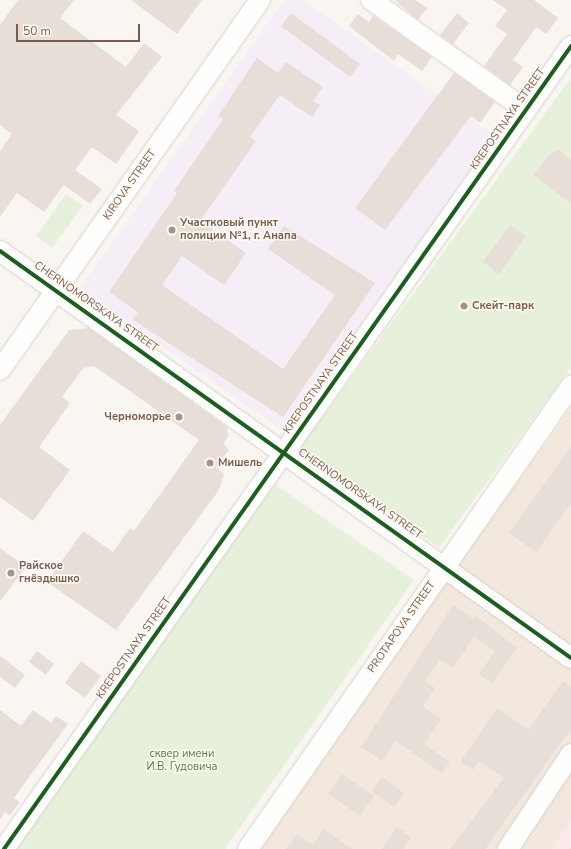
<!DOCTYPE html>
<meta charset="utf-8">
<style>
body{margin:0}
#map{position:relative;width:571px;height:849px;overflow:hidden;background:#f9f5f0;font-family:"Nunito Sans",sans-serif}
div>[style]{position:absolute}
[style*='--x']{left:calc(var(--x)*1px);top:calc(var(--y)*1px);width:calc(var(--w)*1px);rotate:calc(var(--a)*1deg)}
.residential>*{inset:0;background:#f2e8de}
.education>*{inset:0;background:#f6eef6}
.medical>*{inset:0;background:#fae9e9}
.green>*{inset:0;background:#e7f0db}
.building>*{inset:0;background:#e6ded7}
.roads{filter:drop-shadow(0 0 1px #d7d1cb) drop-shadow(0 0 1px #d7d1cb)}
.minor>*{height:20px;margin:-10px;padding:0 10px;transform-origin:10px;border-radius:10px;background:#fefefd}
.cycleway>*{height:4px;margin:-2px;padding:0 2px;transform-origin:2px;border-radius:2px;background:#1b5e20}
.dots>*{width:11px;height:11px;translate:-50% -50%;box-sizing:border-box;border:2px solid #fffaf3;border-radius:50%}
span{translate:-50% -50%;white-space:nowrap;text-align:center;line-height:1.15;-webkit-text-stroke:3px #fffaf3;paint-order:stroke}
.street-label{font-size:11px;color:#7a5c4d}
.poi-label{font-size:11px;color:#7a5c4d;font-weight:700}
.left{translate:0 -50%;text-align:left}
.right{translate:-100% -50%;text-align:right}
.park-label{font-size:11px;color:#537a41}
.scale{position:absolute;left:16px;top:24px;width:124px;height:18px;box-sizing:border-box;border:2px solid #7a5c4d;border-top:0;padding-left:5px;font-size:12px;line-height:14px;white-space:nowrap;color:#7a5c4d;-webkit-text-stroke:3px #fffaf3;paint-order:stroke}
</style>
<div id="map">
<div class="residential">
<i style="clip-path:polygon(571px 408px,571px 849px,251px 849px)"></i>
</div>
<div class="education">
<i style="clip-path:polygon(284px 0,303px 0,497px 137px,287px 434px,80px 288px)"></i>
</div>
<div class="medical">
<i style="clip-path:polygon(571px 819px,571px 849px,550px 849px)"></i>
</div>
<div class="green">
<i style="clip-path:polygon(571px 78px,571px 367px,439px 548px,300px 448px)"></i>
<i style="clip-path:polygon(66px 194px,83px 206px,52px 248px,36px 236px)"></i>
<i style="clip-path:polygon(274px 484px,414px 580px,225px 849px,14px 849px)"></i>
</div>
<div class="building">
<i style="clip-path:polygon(18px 0,74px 0,60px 18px,126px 67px,144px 43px,162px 57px,116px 115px,139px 131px,116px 164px,92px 147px,75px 170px,102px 189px,90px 204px,64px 185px,44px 212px,17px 193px,0 217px,0 151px,12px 134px,0 125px,0 25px)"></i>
<i style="clip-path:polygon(131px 0,202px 0,177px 34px)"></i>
<i style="clip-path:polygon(395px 0,415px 0,427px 8px,418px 20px)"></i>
<i style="clip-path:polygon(493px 0,534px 0,558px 18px,546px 34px,536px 27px,513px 60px,523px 67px,510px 85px,484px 66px,507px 34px,495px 26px,507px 10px)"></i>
<i style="clip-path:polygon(291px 13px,360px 64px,350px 77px,281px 26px)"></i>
<i style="clip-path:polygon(457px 13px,469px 23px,453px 44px,440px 35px)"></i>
<i style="clip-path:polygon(358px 14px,369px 22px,373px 16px,432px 57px,422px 71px,398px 54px,394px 61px,349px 26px)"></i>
<i style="clip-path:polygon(257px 58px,278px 73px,286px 62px,323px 87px,313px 101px,320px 105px,312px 117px,280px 95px,250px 137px,256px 141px,200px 221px,246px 253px,224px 285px,182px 256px,162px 285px,283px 369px,335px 295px,268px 249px,284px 226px,375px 283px,283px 417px,133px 320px,138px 312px,109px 292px,177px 193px,174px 191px,223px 119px,218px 116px)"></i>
<i style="clip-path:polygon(454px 73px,495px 102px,480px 123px,471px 116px,385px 230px,355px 208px)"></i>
<i style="clip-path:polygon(559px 150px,571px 160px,571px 204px,533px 175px,550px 154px)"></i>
<i style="clip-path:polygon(510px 225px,526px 236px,499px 274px,483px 262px)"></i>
<i style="clip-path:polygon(89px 328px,227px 427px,228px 437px,223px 444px,229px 450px,216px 467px,224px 474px,219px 490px,116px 630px,47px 582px,83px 531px,113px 552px,130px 528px,134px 531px,199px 440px,94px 366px,83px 368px,62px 397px,70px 403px,39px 447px,70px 470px,33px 521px,0 497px,0 425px,69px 330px)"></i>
<i style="clip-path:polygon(571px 446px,571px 503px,536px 552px,509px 533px)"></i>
<i style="clip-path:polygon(0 548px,26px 567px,0 601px)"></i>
<i style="clip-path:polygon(453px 605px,473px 619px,476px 616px,517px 648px,492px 683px,479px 674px,495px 651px,474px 637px,453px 668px,440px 660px,425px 681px,435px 688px,423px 706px,441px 719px,424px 744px,450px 762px,442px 773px,396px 741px,382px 761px,361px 747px)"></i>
<i style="clip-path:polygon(37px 651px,54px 664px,46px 675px,29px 662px)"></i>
<i style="clip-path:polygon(0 656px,25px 675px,15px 688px,0 677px)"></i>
<i style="clip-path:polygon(81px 661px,101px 676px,85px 698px,65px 683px)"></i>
<i style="clip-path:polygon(563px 681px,571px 687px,571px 729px,485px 849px,450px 849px,504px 778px,479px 761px,473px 770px,461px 761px,497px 708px,528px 730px)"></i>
<i style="clip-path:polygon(0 710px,21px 726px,33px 710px,51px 723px,56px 716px,68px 724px,14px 798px,20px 802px,10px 815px,5px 812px,0 819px)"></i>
<i style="clip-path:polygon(342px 774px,374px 796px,360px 816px,328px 794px)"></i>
<i style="clip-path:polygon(382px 777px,404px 793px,394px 807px,372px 791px)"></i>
<i style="clip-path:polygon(397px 827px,411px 837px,403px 849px,382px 849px)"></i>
<i style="clip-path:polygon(324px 829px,352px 849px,286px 849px,297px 834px,313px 845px)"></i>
</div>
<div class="roads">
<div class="minor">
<i style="--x:371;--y:0;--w:190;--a:35.4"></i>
<i style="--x:0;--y:251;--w:701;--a:35.48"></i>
<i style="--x:0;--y:370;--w:452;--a:-54.9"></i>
<i style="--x:4;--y:849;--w:983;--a:-54.77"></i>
<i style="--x:248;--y:849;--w:565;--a:-55.1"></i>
<i style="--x:508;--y:849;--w:114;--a:-56.4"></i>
</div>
</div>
<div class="cycleway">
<i style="--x:0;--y:251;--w:701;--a:35.48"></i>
<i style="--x:4;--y:849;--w:983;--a:-54.77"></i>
</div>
<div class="dots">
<i style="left:172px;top:230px;background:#a69286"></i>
<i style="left:464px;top:306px;background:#a69286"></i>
<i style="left:179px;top:417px;background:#a69286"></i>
<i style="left:210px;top:463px;background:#a69286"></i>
<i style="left:11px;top:573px;background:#a69286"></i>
</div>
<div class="street-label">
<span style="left:508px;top:119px;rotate:-55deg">KREPOSTNAYA STREET</span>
<span style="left:130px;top:185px;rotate:-55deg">KIROVA STREET</span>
<span style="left:96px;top:307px;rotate:35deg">CHERNOMORSKAYA STREET</span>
<span style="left:321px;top:383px;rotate:-55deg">KREPOSTNAYA STREET</span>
<span style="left:360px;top:494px;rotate:35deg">CHERNOMORSKAYA STREET</span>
<span style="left:402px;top:627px;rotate:-55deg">PROTAPOVA STREET</span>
<span style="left:134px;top:648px;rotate:-55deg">KREPOSTNAYA STREET</span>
</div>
<div class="poi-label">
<span class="left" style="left:180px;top:230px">Участковый пункт<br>полиции №1, г. Анапа</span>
<span class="left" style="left:472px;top:306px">Скейт-парк</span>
<span class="right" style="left:171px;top:417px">Черноморье</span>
<span class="left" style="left:218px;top:463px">Мишель</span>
<span class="left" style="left:19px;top:573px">Райское<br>гнёздышко</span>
</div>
<div class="park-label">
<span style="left:182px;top:761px">сквер имени<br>И.В. Гудовича</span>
</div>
<div class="scale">50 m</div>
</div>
